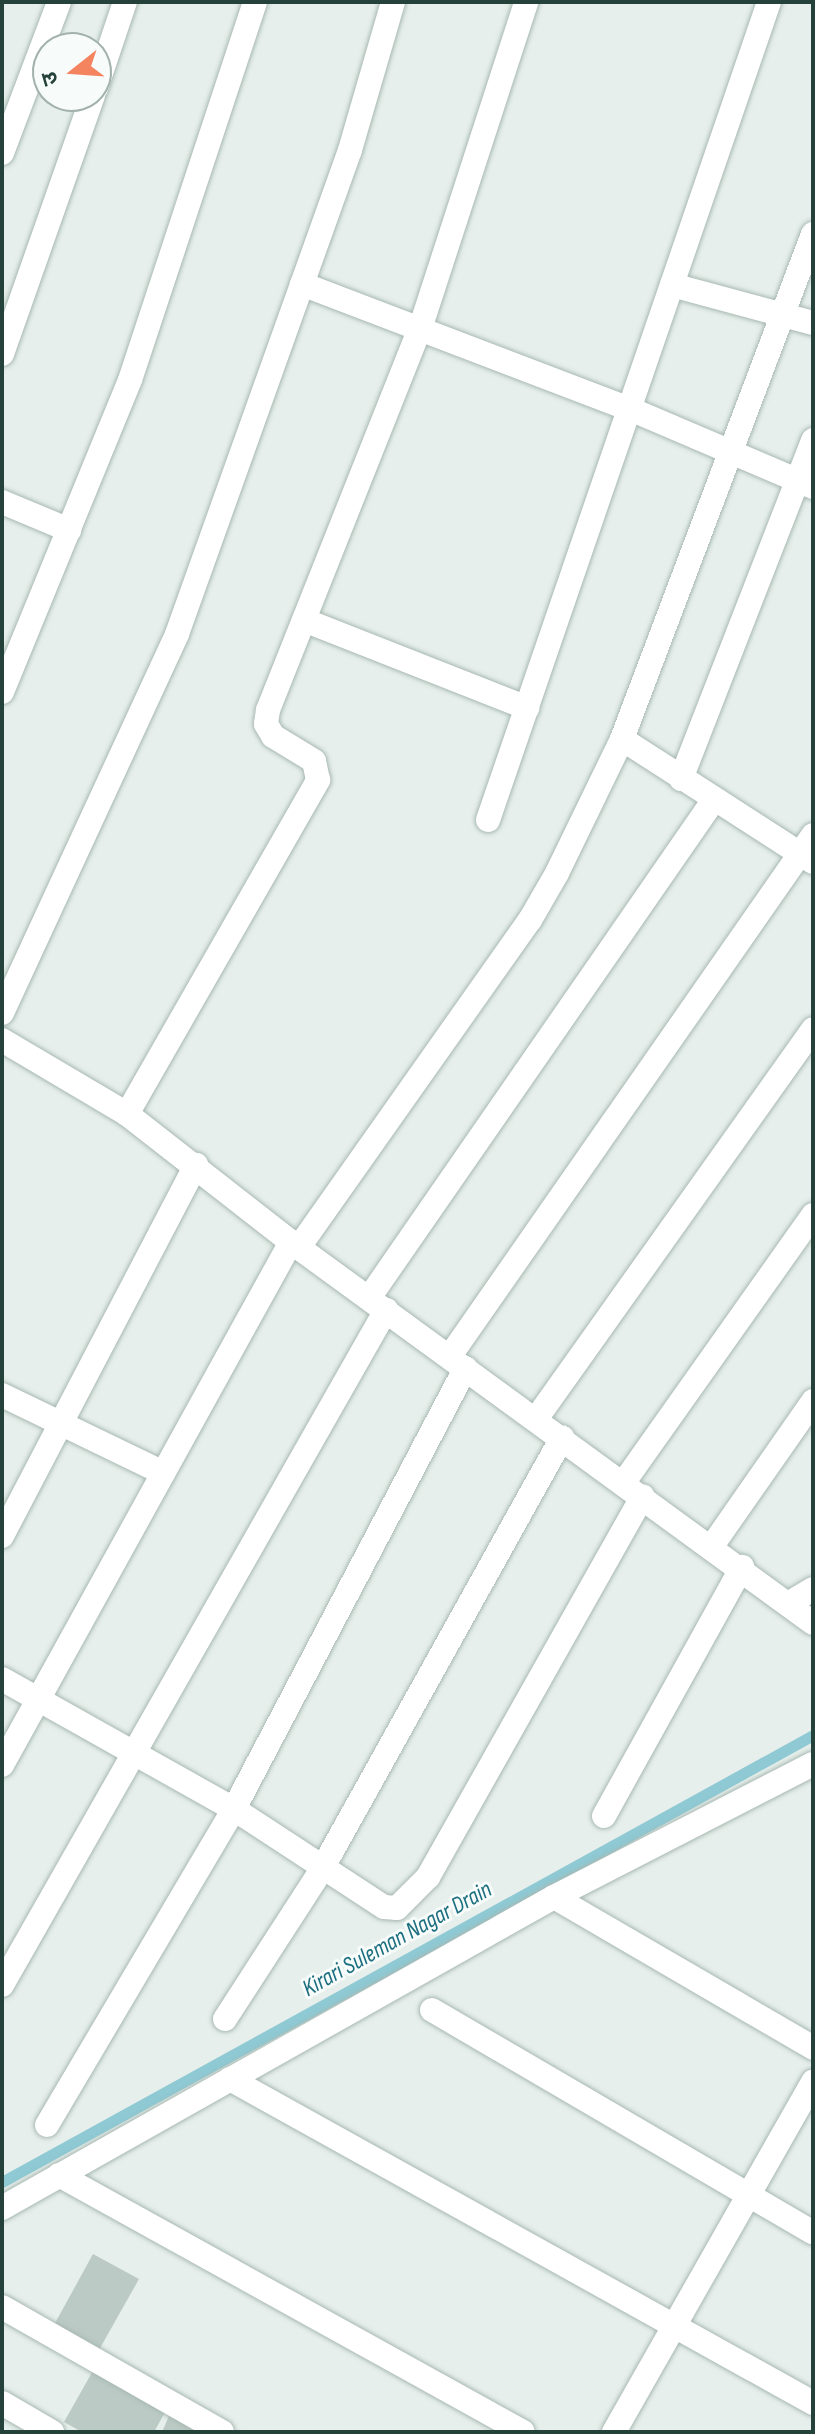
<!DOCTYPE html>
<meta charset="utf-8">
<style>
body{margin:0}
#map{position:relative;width:815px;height:2434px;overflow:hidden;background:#e6efeb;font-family:"Sofia Sans Condensed","Noto Sans Devanagari",sans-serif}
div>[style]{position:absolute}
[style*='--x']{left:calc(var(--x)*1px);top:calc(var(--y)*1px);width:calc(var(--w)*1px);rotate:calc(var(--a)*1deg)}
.stream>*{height:11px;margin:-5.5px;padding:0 5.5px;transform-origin:5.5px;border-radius:5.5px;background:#8ec9d4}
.building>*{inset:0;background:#bbcac4}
.roads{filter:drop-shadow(0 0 2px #a8b8b2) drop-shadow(0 0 2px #a8b8b2)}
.minor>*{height:24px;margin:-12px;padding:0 12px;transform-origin:12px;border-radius:12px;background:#fff}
span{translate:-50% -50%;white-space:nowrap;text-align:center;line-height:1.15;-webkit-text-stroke:6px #f7fbf9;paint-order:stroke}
.water-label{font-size:24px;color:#1c6f80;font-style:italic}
.frame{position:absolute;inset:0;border:4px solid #24423a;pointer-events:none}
.north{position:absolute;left:32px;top:32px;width:80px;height:80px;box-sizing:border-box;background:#f7fbf9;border:2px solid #a3b1ad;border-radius:50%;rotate:253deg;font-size:22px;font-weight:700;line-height:32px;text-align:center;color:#24423a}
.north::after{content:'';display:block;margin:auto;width:28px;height:36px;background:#f4845f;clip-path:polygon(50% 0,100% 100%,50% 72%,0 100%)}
</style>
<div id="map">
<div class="stream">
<i style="--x:2;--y:2182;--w:926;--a:-28.86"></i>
</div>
<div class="building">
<i style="clip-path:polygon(93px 2254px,139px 2279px,99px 2350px,54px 2325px)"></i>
<i style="clip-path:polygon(95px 2367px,168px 2407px,154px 2432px,82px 2432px,64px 2422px)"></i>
<i style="clip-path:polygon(172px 2409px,207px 2432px,162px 2432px)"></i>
</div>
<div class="roads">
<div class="minor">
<i style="--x:96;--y:88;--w:91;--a:-71.4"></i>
<i style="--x:2;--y:153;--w:161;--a:-69.3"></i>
<i style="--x:302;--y:284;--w:351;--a:20.9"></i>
<i style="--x:630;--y:409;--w:199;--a:23.1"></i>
<i style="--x:672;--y:285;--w:146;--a:15.1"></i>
<i style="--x:2;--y:354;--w:274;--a:-70.6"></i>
<i style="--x:2;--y:502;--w:73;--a:22.7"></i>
<i style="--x:304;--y:620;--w:240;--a:21.5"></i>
<i style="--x:2;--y:692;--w:337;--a:-67.7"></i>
<i style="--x:130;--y:380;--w:398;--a:-71.7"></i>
<i style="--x:622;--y:739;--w:227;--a:32.8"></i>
<i style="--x:681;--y:779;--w:364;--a:-68.7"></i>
<i style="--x:488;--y:820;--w:865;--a:-71.04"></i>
<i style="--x:2;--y:1013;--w:417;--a:-65.2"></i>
<i style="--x:177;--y:634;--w:514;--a:-70.33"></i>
<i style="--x:350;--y:150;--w:154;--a:-73.8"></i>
<i style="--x:2;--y:1040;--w:145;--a:30.6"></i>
<i style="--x:127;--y:1114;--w:208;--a:38"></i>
<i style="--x:291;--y:1242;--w:646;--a:36.13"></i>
<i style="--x:127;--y:1114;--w:385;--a:-60.2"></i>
<i style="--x:318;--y:780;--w:19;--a:-102"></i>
<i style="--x:314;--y:761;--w:48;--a:-148.6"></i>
<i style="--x:273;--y:736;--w:14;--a:-120"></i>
<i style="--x:266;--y:724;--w:14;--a:-82"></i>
<i style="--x:268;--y:710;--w:410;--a:-68.3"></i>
<i style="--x:420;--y:329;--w:344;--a:-72"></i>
<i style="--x:299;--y:1247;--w:400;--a:-54.8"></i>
<i style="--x:530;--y:920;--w:54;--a:-60.1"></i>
<i style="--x:557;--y:873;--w:149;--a:-64.1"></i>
<i style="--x:622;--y:739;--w:540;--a:-69.28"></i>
<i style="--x:369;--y:1298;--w:604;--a:-55.31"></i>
<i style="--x:450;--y:1356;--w:635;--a:-55.13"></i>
<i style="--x:2;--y:1395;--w:179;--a:25.8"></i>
<i style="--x:536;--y:1419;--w:478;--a:-54.6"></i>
<i style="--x:624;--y:1482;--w:327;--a:-54.7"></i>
<i style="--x:2;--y:1536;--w:419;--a:-62.4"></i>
<i style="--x:712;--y:1546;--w:177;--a:-55.1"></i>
<i style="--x:788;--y:1604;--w:29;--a:-31"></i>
<i style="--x:2;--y:1679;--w:266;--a:29.3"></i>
<i style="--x:234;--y:1809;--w:179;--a:33.2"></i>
<i style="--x:384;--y:1907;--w:13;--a:4"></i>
<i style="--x:397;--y:1908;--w:44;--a:-45"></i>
<i style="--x:428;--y:1877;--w:437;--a:-60.6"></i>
<i style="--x:2;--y:1765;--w:598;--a:-61.08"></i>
<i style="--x:604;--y:1816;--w:285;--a:-61"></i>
<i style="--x:554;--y:1897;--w:300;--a:30.2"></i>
<i style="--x:2;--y:1985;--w:777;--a:-60.36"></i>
<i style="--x:432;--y:2010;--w:441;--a:30.3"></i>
<i style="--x:225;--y:2019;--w:179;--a:-57.1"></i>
<i style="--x:322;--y:1869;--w:494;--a:-60.9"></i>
<i style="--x:230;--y:2079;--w:667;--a:29.06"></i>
<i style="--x:47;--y:2125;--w:367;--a:-59.4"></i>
<i style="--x:234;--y:1809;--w:498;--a:-62.3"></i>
<i style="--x:59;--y:2175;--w:530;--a:28.98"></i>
<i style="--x:2;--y:2208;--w:634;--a:-29.4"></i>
<i style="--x:554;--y:1897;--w:291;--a:-27.2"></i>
<i style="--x:2;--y:2307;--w:253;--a:29.6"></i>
<i style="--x:2;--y:2403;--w:58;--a:30.1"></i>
<i style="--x:614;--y:2432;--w:403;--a:-60.4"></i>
</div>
</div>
<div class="water-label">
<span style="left:397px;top:1939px;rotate:-29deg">Kirari Suleman Nagar Drain</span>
</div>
<div class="frame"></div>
<div class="north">उ</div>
</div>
